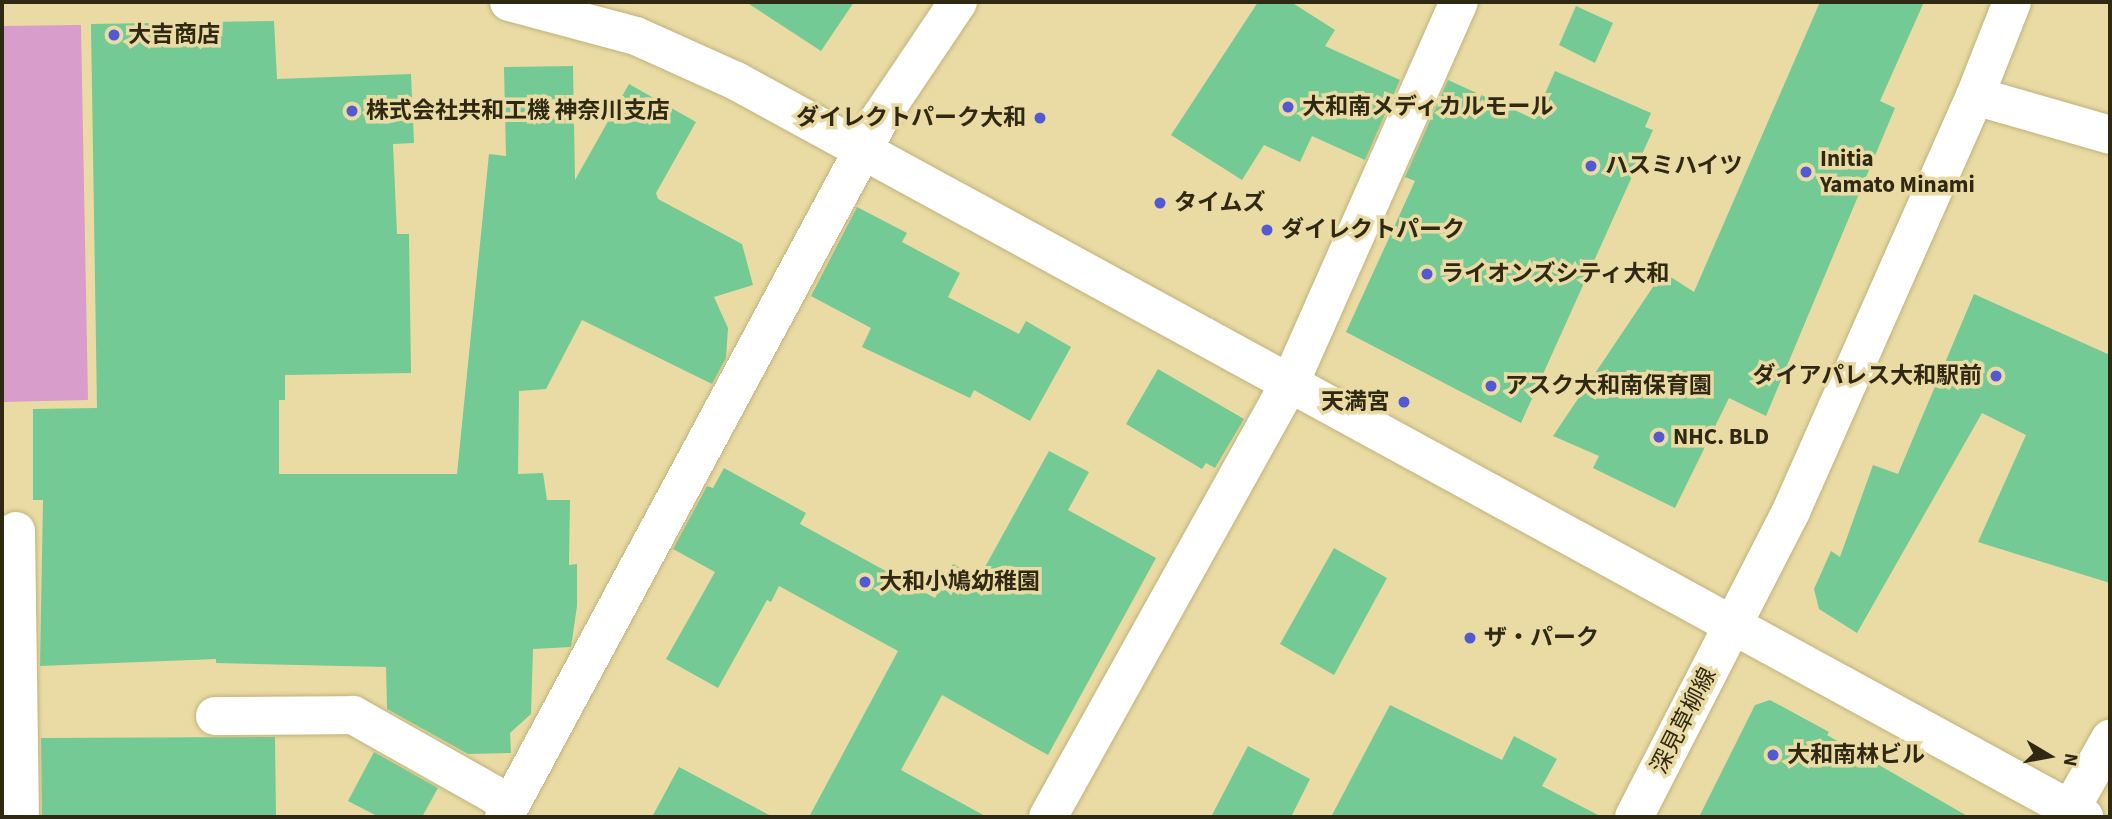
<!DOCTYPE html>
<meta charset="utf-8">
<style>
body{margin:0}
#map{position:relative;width:2112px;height:819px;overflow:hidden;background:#eadba4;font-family:"Source Sans 3","Noto Sans JP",sans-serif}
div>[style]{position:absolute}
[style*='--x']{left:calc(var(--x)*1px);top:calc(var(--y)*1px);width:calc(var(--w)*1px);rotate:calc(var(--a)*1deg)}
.green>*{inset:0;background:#d89dca}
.building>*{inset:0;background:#73ca94}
.roads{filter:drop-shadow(0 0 2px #c0b27c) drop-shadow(0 0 2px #c0b27c)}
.minor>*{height:38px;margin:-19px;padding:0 19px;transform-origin:19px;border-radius:19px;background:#fff}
.dots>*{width:19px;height:19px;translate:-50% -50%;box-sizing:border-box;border:4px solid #eadba4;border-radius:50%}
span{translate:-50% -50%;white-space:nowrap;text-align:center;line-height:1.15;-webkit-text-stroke:7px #eadba4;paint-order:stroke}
.poi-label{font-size:23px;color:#2f2913;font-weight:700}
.left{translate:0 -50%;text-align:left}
.right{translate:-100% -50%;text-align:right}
.street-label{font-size:23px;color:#2f2913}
.frame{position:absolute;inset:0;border:4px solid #2f2913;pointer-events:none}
.north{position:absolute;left:2014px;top:721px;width:70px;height:70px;-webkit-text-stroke:5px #eadba4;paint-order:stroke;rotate:100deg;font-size:19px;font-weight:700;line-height:28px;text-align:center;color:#2f2913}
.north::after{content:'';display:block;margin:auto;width:24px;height:32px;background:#2f2913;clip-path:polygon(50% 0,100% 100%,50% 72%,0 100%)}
</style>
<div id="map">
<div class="green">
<i style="clip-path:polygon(81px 25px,88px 400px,2px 402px,2px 26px)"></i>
</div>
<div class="building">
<i style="clip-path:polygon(746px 2px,854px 2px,821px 51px)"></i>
<i style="clip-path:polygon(1258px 2px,1291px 2px,1335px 30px,1325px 46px,1400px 80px,1365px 160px,1312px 136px,1300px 162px,1264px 145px,1242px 180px,1171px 135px)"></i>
<i style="clip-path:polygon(1820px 2px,1924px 2px,1880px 101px,1895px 108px,1766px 416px,1729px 398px,1675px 508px,1593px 468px,1599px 456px,1553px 436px,1663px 272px,1694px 292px)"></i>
<i style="clip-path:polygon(1576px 6px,1613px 23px,1595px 63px,1559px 45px)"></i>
<i style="clip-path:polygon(274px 21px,277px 79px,411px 74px,414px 143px,393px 144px,397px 234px,409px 234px,411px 373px,285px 375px,285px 400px,279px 400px,279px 474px,457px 474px,489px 154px,506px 156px,504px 67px,573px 66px,575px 180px,629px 84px,696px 122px,656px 193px,658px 199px,742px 244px,753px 285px,714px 297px,728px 328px,726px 358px,712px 384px,582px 320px,546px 389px,519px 391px,518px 474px,543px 473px,547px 500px,570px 500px,569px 565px,577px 564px,577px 606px,571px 647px,533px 649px,531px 714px,510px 733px,511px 753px,468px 754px,387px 709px,386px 667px,216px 663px,216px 659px,40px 666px,43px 500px,33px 500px,33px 409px,97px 408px,91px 24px)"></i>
<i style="clip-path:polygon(1555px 71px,1651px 113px,1645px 127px,1653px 130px,1521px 423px,1346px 332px,1415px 181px,1405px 177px,1448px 80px,1534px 119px)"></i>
<i style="clip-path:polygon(857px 207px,907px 233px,902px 242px,960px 273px,948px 297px,1019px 334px,1026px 321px,1071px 347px,1030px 421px,974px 390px,970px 398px,862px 347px,871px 328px,811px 296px)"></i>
<i style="clip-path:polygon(1974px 294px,2110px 355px,2110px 583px,1978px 542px,2026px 435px,1982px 413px,1857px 633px,1819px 609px,1814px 589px,1831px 551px,1840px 557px,1873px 465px,1898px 474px)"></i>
<i style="clip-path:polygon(1158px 369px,1244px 419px,1215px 468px,1206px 463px,1202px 469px,1126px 424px)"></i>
<i style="clip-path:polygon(1049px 451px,1089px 472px,1068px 510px,1156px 558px,1048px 755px,942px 695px,901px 770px,987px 817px,809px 817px,898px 651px,779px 586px,771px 602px,767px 600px,718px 688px,666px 659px,715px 572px,673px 549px,707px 486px,713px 488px,724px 468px,806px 513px,800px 524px,935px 598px,953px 564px,979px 578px)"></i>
<i style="clip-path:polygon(1334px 548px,1387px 578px,1334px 675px,1280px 644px)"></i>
<i style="clip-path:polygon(1770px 700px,1829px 732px,1827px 735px,1969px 817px,1699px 817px,1755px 705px)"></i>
<i style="clip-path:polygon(1390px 705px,1502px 760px,1514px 736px,1557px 759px,1542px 786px,1602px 817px,1331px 817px)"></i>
<i style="clip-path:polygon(275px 737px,276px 817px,42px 817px,41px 738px)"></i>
<i style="clip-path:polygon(1248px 746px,1310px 779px,1291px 817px,1211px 817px)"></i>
<i style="clip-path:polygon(374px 752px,438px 788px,422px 817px,379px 817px,348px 801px)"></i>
<i style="clip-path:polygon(679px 767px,773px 817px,652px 817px)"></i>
</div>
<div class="roads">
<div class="minor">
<i style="--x:509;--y:2;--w:131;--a:15"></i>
<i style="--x:636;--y:36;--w:110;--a:24.2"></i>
<i style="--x:736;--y:81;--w:1536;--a:28.63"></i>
<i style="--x:1975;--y:96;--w:141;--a:16.1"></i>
<i style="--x:16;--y:531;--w:286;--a:89.2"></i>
<i style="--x:215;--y:716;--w:138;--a:-0.4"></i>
<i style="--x:353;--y:715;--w:181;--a:29.4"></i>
<i style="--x:504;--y:817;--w:794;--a:-61.72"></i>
<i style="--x:880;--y:118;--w:140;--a:-56.1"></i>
<i style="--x:1048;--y:817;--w:497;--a:-60.9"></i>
<i style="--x:1290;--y:383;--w:417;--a:-66.1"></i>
<i style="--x:1634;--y:817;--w:346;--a:-62.8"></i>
<i style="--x:1792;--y:509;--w:452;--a:-66.1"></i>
<i style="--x:1975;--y:96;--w:101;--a:-68.5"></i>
<i style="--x:2066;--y:817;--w:90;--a:-60.6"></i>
</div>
</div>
<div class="dots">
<i style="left:114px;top:35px;background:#525ad1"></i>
<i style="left:1288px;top:107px;background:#525ad1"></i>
<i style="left:352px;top:111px;background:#525ad1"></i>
<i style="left:1040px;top:118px;background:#525ad1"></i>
<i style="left:1591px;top:166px;background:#525ad1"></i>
<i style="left:1806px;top:172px;background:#525ad1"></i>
<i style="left:1160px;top:203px;background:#525ad1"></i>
<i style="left:1267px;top:230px;background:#525ad1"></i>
<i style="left:1427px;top:274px;background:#525ad1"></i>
<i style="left:1996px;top:376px;background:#525ad1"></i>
<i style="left:1491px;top:386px;background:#525ad1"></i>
<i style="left:1404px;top:402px;background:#525ad1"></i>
<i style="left:1659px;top:437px;background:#525ad1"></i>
<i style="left:865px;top:582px;background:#525ad1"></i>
<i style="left:1470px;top:638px;background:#525ad1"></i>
<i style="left:1773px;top:755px;background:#525ad1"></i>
</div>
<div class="poi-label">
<span class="left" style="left:128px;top:35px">大吉商店</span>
<span class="left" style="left:1302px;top:107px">大和南メディカルモール</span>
<span class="left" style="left:366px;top:111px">株式会社共和工機 神奈川支店</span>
<span class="right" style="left:1026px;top:118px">ダイレクトパーク大和</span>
<span class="left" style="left:1820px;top:172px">Initia<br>Yamato Minami</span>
<span class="left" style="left:1605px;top:166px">ハスミハイツ</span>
<span class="left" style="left:1174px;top:203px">タイムズ</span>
<span class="left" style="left:1281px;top:230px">ダイレクトパーク</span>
<span class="left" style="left:1441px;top:274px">ライオンズシティ大和</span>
<span class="right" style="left:1982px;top:376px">ダイアパレス大和駅前</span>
<span class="left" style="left:1505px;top:386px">アスク大和南保育園</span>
<span class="right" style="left:1390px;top:402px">天満宮</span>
<span class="left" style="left:1673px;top:437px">NHC. BLD</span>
<span class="left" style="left:879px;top:582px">大和小鳩幼稚園</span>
<span class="left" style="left:1484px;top:638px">ザ・パーク</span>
<span class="left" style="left:1787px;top:755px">大和南林ビル</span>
</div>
<div class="street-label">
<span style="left:1684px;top:721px;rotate:-63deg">深見草柳線</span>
</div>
<div class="frame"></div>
<div class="north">N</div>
</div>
